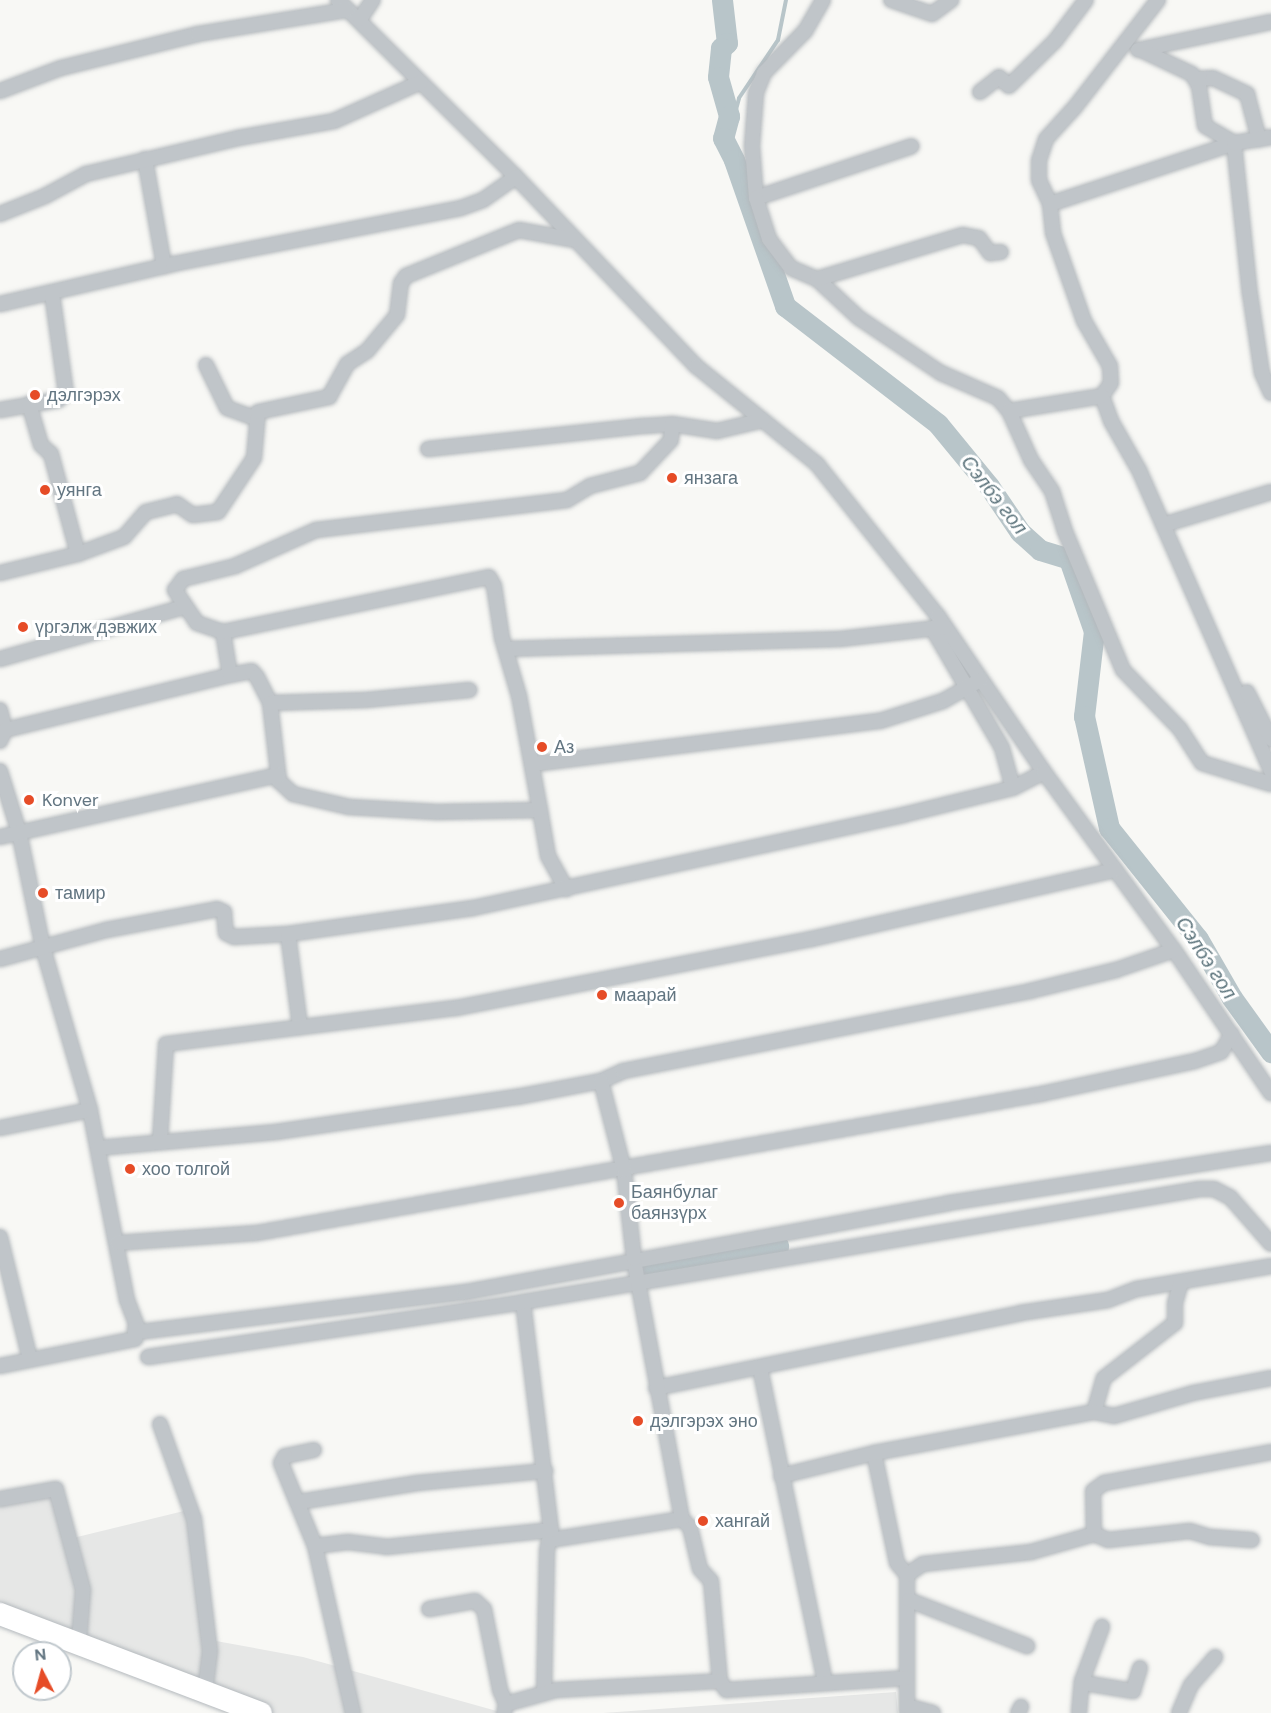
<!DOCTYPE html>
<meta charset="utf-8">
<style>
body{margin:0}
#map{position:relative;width:1271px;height:1713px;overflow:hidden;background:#f8f8f5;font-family:"DM Sans",sans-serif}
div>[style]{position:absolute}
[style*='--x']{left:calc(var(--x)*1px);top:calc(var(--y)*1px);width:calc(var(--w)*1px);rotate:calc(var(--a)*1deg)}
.built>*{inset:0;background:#e6e7e6}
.stream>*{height:4px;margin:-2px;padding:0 2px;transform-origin:2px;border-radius:2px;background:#b8c5c9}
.river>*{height:21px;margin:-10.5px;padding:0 10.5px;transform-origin:10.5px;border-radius:10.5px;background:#b8c5c9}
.roads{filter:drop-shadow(0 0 2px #b4b9bd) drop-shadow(0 0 2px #b4b9bd)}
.minor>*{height:14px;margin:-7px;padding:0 7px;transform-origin:7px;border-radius:7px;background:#c0c5c9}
.primary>*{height:22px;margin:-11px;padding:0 11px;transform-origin:11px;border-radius:11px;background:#fff}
.dots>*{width:16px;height:16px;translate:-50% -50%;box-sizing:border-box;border:3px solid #fff;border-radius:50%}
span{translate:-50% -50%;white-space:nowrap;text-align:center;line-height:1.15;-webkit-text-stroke:6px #fff;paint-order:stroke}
.poi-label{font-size:18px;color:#627581}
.left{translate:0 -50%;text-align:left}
.water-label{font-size:20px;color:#5d747c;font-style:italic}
.north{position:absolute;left:12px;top:1641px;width:60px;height:60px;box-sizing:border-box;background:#fff;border:2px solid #c0c8cd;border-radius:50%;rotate:354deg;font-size:16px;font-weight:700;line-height:24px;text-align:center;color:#627581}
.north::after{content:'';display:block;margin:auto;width:21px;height:27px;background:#e64c27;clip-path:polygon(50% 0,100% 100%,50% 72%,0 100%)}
</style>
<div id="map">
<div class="built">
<i style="clip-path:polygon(59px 1484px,73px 1538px,188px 1510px,216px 1641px,303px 1657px,504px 1713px,238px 1713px,233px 1693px,0 1602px,0 1495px)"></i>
<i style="clip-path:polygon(896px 1692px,898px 1713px,603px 1713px)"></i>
</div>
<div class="stream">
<i style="--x:734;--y:160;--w:28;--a:-98"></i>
<i style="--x:730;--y:132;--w:35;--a:-75"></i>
<i style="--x:739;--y:98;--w:70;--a:-56.1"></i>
<i style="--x:778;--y:40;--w:41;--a:-78.7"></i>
</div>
<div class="river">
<i style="--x:722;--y:0;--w:43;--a:83.4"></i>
<i style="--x:727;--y:43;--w:8;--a:140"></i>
<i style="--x:721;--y:48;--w:29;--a:96"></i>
<i style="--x:718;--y:77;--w:41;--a:74.2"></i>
<i style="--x:729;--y:116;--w:23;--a:105"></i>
<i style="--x:723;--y:138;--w:25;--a:63"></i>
<i style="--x:734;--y:160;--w:155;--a:70.7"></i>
<i style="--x:785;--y:306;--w:193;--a:37.6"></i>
<i style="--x:938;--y:424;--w:80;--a:50.6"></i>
<i style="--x:989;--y:486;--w:55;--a:56"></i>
<i style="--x:1020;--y:532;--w:27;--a:42"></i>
<i style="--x:1040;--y:550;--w:30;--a:17"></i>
<i style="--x:1069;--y:559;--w:76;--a:70.9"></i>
<i style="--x:1094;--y:631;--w:86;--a:96.7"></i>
<i style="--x:1084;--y:716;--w:115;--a:77.4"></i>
<i style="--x:1109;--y:828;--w:142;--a:51.3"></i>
<i style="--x:1198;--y:939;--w:68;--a:60"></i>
<i style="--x:1232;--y:998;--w:67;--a:54.2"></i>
<i style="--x:646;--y:1268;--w:134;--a:-9.5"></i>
</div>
<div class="roads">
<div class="minor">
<i style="--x:338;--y:0;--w:251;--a:44.8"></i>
<i style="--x:516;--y:177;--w:261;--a:46.4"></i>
<i style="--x:696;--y:366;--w:156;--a:39"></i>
<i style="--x:817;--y:464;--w:194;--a:51.5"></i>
<i style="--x:938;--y:616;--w:189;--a:55.8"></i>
<i style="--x:823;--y:0;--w:36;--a:120"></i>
<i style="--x:805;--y:31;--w:59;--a:134.3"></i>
<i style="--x:764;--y:73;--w:22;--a:112"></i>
<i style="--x:756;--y:93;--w:53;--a:94.3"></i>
<i style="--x:752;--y:146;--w:52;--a:85.6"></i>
<i style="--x:756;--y:198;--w:164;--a:-18.4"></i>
<i style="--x:891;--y:0;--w:43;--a:18.9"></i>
<i style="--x:932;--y:14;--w:24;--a:-36"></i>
<i style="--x:1158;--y:0;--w:135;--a:127.8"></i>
<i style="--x:1075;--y:107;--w:43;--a:132.2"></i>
<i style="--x:1046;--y:139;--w:22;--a:108"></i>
<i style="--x:1039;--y:160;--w:20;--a:90"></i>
<i style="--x:1039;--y:180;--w:26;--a:65"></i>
<i style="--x:1050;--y:204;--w:29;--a:84"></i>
<i style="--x:1053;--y:233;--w:93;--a:70.6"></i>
<i style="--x:1084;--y:321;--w:52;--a:60"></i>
<i style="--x:1110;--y:366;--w:17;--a:87"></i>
<i style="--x:1111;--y:383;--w:16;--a:125"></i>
<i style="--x:1102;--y:396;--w:27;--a:70"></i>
<i style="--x:1111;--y:421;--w:56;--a:60.3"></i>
<i style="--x:1139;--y:470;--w:329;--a:66.3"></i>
<i style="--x:360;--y:19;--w:23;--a:-56"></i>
<i style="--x:1138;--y:50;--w:136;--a:-11.9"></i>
<i style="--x:1141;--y:50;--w:56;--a:25.2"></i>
<i style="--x:1192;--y:74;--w:14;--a:60"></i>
<i style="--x:1199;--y:86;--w:40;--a:81.5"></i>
<i style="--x:1205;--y:126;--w:34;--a:30"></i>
<i style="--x:1234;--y:143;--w:152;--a:84"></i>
<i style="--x:1250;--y:294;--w:80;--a:81.4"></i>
<i style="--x:1262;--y:373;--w:22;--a:66"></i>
<i style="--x:1196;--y:79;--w:17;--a:-3"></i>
<i style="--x:1213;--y:78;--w:38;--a:25"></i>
<i style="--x:1247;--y:94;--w:47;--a:75.1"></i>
<i style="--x:0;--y:91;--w:65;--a:-20.7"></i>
<i style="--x:61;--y:68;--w:141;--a:-13.9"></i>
<i style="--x:198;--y:34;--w:151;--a:-9.2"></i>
<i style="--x:980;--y:92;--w:24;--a:-38"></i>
<i style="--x:999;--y:77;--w:13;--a:42"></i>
<i style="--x:1009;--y:86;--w:64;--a:-44.4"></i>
<i style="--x:1055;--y:41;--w:51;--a:-52.9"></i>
<i style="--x:145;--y:159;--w:109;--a:79.9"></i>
<i style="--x:756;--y:198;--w:43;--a:72.4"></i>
<i style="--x:769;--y:239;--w:36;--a:53"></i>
<i style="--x:791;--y:268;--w:28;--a:23"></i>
<i style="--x:817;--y:279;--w:57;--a:42.9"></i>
<i style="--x:859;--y:318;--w:99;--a:33.9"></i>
<i style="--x:941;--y:373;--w:62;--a:23.7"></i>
<i style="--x:998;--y:398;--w:17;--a:50"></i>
<i style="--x:1050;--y:204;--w:194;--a:-18.3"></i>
<i style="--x:1234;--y:143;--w:37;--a:-9"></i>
<i style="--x:0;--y:214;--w:48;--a:-21.8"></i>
<i style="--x:45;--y:196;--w:47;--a:-28.2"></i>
<i style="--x:86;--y:174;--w:156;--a:-13.3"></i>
<i style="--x:238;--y:138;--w:97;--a:-10"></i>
<i style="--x:334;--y:121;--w:95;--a:-24.1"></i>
<i style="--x:817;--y:279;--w:152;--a:-16.8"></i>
<i style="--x:963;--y:235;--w:16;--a:11"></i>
<i style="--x:979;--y:238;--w:19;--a:54"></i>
<i style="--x:990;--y:253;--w:11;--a:-5"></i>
<i style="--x:0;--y:304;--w:178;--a:-13"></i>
<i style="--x:173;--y:264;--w:293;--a:-11"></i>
<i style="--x:461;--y:208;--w:23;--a:-20"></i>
<i style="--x:483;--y:200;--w:40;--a:-34.9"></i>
<i style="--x:206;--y:365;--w:48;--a:64"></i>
<i style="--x:227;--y:408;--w:30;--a:20"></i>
<i style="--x:1102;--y:396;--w:94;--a:170.8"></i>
<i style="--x:1009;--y:411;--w:54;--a:65.8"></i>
<i style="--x:1031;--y:460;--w:37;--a:56"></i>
<i style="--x:1052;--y:491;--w:40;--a:72"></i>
<i style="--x:1064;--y:529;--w:153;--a:67.3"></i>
<i style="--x:1123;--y:670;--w:82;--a:46"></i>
<i style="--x:1180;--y:729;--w:40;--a:57.1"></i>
<i style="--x:1202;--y:763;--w:72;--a:16.9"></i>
<i style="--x:0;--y:410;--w:59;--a:-9.8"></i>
<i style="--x:58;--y:400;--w:11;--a:-41"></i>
<i style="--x:66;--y:393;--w:101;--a:-98"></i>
<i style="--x:428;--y:449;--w:218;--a:-6.1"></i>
<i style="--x:645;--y:426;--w:27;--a:-4"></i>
<i style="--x:672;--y:424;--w:46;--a:8.8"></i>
<i style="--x:717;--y:431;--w:47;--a:-13.4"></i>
<i style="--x:1163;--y:525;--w:113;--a:-17"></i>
<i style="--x:78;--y:554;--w:49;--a:-20.3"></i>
<i style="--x:124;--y:537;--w:33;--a:-49"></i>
<i style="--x:146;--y:512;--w:32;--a:-14"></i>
<i style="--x:177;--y:504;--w:19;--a:35"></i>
<i style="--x:193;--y:515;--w:25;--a:-7"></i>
<i style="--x:218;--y:512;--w:65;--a:-56.3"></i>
<i style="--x:254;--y:458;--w:46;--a:-85"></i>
<i style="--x:258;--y:412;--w:73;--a:-11.9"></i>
<i style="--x:329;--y:397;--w:38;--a:-61"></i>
<i style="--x:347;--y:364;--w:24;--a:-33"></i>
<i style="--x:367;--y:351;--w:47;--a:-50.2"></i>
<i style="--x:397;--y:315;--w:32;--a:-83"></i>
<i style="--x:401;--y:283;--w:9;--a:-54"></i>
<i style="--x:406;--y:276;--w:122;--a:-22.2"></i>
<i style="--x:519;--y:230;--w:57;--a:10.1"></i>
<i style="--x:0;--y:573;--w:80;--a:-13.7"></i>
<i style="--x:78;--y:554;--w:104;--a:-105.1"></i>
<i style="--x:51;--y:454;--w:13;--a:-138"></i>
<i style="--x:41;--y:445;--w:43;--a:-106.3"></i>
<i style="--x:932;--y:628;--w:139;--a:59.7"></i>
<i style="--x:1002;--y:748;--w:41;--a:74.6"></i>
<i style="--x:506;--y:649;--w:334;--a:-1.7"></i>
<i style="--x:840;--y:639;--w:106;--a:-6.5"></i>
<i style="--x:0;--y:659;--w:191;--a:-15.8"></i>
<i style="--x:230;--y:675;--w:22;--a:-10"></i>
<i style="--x:252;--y:671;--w:8;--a:50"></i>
<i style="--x:257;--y:677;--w:29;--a:63"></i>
<i style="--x:270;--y:703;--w:79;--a:83.4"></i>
<i style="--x:279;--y:781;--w:19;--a:43"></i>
<i style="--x:293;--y:794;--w:57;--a:13.1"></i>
<i style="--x:349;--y:807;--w:88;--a:3.3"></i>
<i style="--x:437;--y:812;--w:103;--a:-1.1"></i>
<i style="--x:540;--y:810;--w:47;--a:80.1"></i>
<i style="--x:548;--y:856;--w:38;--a:61"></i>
<i style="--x:1247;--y:692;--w:53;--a:62.9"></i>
<i style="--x:270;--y:703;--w:96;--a:-1.8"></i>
<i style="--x:366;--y:700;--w:104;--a:-5.5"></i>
<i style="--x:0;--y:710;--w:21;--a:76"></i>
<i style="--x:5;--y:730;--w:12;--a:114"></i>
<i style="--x:5;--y:730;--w:232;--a:-13.7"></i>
<i style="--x:230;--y:675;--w:44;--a:-99.2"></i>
<i style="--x:533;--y:764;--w:350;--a:-7.1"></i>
<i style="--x:880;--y:721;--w:66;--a:-17.6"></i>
<i style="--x:943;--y:701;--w:43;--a:-29.6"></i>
<i style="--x:0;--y:771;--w:64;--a:72.7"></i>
<i style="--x:19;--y:832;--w:118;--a:78.3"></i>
<i style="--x:43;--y:948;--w:169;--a:73.8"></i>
<i style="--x:90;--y:1110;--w:194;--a:79"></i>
<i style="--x:127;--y:1300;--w:34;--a:69"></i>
<i style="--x:139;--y:1332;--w:328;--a:-7"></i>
<i style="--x:465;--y:1292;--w:491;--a:-10.4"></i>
<i style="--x:948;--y:1203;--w:327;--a:-8.8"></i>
<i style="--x:540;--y:810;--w:116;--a:-100.4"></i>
<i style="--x:519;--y:696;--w:60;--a:-106.3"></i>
<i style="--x:502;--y:638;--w:53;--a:-98.7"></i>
<i style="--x:494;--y:586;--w:10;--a:-119"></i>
<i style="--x:489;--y:577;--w:272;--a:168.3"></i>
<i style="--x:223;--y:632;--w:28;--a:-161"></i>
<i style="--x:197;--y:623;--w:40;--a:-124"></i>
<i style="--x:175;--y:590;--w:14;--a:-54"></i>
<i style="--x:183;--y:579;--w:54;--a:-14"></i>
<i style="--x:235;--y:566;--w:89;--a:-24"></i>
<i style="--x:316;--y:530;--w:253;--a:-6.8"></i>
<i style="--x:567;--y:500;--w:27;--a:-31"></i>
<i style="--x:590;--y:486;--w:52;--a:-14.6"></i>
<i style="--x:640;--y:473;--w:45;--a:-46.8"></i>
<i style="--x:671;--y:440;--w:16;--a:-86"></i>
<i style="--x:0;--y:837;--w:285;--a:-12.6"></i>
<i style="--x:288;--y:934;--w:94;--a:82.6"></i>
<i style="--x:0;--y:959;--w:110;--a:-15.3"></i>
<i style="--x:106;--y:930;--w:113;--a:-10.7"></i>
<i style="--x:217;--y:909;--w:8;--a:23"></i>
<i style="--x:224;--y:912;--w:21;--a:85"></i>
<i style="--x:226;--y:933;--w:9;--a:27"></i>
<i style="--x:234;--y:937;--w:54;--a:-3.2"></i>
<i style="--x:288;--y:934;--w:187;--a:-8"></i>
<i style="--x:473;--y:908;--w:440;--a:-12.2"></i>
<i style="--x:903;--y:815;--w:113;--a:-13.8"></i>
<i style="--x:1013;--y:788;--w:35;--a:-27"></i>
<i style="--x:1044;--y:772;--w:220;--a:53.9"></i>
<i style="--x:1174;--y:950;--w:173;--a:55.9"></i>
<i style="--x:0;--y:1128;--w:92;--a:-11.3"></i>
<i style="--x:160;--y:1140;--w:96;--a:-86.4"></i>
<i style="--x:166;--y:1044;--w:292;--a:-7.1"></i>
<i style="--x:456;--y:1008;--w:362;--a:-11"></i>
<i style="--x:811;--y:939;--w:312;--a:-12.8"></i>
<i style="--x:98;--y:1148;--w:179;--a:-5.1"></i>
<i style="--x:276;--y:1132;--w:244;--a:-8.3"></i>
<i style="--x:517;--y:1097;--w:86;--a:-10.8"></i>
<i style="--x:601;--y:1081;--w:24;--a:-24"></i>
<i style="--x:623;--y:1071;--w:415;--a:-11.1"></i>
<i style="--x:1030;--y:991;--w:89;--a:-13.7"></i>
<i style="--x:1116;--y:970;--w:61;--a:-19"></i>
<i style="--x:0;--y:1237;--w:126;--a:76.2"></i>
<i style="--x:117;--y:1243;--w:140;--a:-4.1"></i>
<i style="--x:257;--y:1233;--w:796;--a:-10.05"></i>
<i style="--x:1041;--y:1094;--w:157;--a:-12.1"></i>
<i style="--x:1195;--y:1061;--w:28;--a:-19"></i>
<i style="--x:1221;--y:1052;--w:21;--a:-59"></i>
<i style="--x:523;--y:1302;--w:230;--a:83"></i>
<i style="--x:551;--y:1530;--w:21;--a:101"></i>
<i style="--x:547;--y:1551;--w:142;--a:91.2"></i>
<i style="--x:148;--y:1357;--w:379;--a:-8.3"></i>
<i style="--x:523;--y:1302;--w:686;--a:-9.48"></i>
<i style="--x:1200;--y:1189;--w:14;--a:0"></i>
<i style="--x:1214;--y:1189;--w:18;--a:27"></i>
<i style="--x:1230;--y:1197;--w:62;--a:48.9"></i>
<i style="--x:0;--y:1366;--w:138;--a:-11.3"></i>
<i style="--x:135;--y:1339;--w:11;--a:-90"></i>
<i style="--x:760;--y:1368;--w:321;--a:78.3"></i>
<i style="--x:656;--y:1388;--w:372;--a:-11.6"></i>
<i style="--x:1020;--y:1313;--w:89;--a:-8.4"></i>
<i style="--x:1108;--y:1300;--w:31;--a:-21"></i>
<i style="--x:1137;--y:1289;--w:136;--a:-9.7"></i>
<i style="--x:1094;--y:1412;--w:35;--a:-74"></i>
<i style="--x:1104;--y:1378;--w:90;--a:-37.8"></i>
<i style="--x:1175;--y:1323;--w:20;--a:-90"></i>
<i style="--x:1175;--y:1303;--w:22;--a:-74"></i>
<i style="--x:160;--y:1424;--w:101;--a:70.3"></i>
<i style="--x:194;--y:1519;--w:133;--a:83.1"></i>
<i style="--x:210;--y:1651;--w:39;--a:97"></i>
<i style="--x:314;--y:1450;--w:30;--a:168"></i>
<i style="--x:285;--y:1456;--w:8;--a:120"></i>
<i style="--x:281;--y:1463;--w:90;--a:67.7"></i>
<i style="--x:315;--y:1546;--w:171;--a:77.2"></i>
<i style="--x:874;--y:1453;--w:112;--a:78.2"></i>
<i style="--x:897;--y:1563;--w:16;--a:50"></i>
<i style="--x:907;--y:1575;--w:138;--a:90"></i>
<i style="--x:781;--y:1476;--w:96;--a:-13.9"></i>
<i style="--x:874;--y:1453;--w:224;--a:-10.6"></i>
<i style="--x:1094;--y:1412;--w:20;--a:11"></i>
<i style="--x:1114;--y:1416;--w:82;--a:-16.2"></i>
<i style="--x:1193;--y:1393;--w:79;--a:-10.9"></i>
<i style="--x:0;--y:1499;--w:57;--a:-10.1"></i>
<i style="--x:56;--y:1489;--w:105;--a:75"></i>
<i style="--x:83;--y:1590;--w:51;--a:94.5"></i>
<i style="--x:299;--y:1502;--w:120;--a:-9.1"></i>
<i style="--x:417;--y:1483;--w:129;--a:-5.4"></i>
<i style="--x:682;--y:1519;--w:11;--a:45"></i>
<i style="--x:690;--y:1527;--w:43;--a:76.6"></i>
<i style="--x:700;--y:1569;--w:16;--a:47"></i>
<i style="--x:711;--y:1581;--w:100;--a:84.9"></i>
<i style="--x:1094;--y:1534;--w:15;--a:23"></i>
<i style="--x:1108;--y:1540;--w:82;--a:-6.3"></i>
<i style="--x:1190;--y:1531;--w:21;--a:17"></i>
<i style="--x:1210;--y:1537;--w:42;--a:4.1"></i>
<i style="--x:550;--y:1540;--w:134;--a:-9"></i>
<i style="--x:682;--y:1519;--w:264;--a:-100.5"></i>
<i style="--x:634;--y:1259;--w:90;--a:-96.4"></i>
<i style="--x:624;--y:1170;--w:92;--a:-104.5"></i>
<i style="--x:315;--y:1546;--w:33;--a:-7"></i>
<i style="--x:348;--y:1542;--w:38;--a:7"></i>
<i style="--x:386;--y:1547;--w:166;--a:-5.9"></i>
<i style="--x:907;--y:1575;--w:19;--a:-35"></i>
<i style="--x:923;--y:1564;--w:109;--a:-6.3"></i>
<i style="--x:1031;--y:1552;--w:66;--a:-15.9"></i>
<i style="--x:1094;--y:1534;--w:43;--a:-91.3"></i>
<i style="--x:1093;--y:1491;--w:14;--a:-36"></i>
<i style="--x:1104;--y:1483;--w:170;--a:-10.5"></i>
<i style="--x:909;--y:1600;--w:127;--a:21.3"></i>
<i style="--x:429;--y:1609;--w:47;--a:-9.9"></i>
<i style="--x:475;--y:1601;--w:12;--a:42"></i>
<i style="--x:484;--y:1609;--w:83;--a:78.8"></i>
<i style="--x:500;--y:1690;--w:15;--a:67"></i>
<i style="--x:1084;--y:1683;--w:50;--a:9.3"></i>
<i style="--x:1133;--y:1691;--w:24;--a:-73"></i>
<i style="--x:907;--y:1706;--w:27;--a:15"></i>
<i style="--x:504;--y:1713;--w:9;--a:-77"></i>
<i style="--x:506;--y:1704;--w:52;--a:-15.6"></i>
<i style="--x:556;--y:1690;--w:164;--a:-3.1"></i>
<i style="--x:720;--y:1681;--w:11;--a:56"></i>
<i style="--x:726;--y:1690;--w:181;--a:-3.8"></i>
<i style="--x:1018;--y:1713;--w:7;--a:-63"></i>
<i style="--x:1079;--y:1713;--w:32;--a:-85"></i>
<i style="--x:1082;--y:1681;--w:58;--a:-69.7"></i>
<i style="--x:1179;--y:1713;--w:30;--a:-67"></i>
<i style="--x:1191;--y:1685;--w:37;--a:-49"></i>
</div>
<div class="primary">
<i style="--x:0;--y:1614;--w:279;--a:20.8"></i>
</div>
</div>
<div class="dots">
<i style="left:35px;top:395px;background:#e64c27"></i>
<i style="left:672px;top:478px;background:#e64c27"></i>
<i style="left:45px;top:490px;background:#e64c27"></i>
<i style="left:23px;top:627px;background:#e64c27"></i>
<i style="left:542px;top:747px;background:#e64c27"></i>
<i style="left:29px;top:800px;background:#e64c27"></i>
<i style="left:43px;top:893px;background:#e64c27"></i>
<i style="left:602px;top:995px;background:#e64c27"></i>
<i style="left:130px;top:1169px;background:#e64c27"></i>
<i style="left:619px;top:1203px;background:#e64c27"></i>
<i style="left:638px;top:1421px;background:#e64c27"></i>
<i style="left:703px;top:1521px;background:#e64c27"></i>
</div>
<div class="poi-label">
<span class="left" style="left:47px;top:395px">дэлгэрэх</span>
<span class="left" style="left:684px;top:478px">янзага</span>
<span class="left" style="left:57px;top:490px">уянга</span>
<span class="left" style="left:35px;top:627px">үргэлж дэвжих</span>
<span class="left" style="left:554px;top:747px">Аз</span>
<span class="left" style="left:42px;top:800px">Konver</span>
<span class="left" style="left:55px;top:893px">тамир</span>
<span class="left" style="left:614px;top:995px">маарай</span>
<span class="left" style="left:142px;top:1169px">хоо толгой</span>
<span class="left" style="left:631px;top:1203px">Баянбулаг<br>баянзүрх</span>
<span class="left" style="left:650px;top:1421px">дэлгэрэх эно</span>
<span class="left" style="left:715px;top:1521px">хангай</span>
</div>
<div class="water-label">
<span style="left:994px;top:495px;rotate:52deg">Сэлбэ гол</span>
<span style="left:1206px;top:958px;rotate:57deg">Сэлбэ гол</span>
</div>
<div class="north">N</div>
</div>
